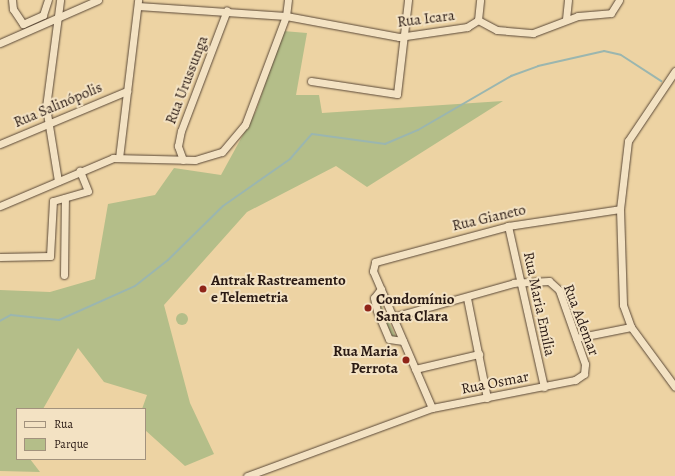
<!DOCTYPE html>
<meta charset="utf-8">
<style>
body{margin:0}
#map{position:relative;width:675px;height:476px;overflow:hidden;background:#edd3a3;font-family:Alegreya,serif}
div>[style]{position:absolute}
[style*='--x']{left:calc(var(--x)*1px);top:calc(var(--y)*1px);width:calc(var(--w)*1px);rotate:calc(var(--a)*1deg)}
.green>*{inset:0;background:#b4be89}
.round{border-radius:50%}
.stream>*{height:2px;margin:-1px;padding:0 1px;transform-origin:1px;border-radius:1px;background:#9bb6af}
.roads{filter:drop-shadow(0 0 1px #5a4837) drop-shadow(0 0 1px #5a4837)}
.street>*{height:7px;margin:-3.5px;padding:0 3.5px;transform-origin:3.5px;border-radius:3.5px;background:#f3e2c3}
.dots>*{width:11px;height:11px;translate:-50% -50%;box-sizing:border-box;border:2px solid #f3e2c3;border-radius:50%}
span{translate:-50% -50%;white-space:nowrap;text-align:center;line-height:1.15;-webkit-text-stroke:4px #f3e2c3;paint-order:stroke}
.street-label{font-size:15px;color:#291913}
.poi-label{font-size:15px;color:#291913;font-weight:700}
.left{translate:0 -50%;text-align:left}
.right{translate:-100% -50%;text-align:right}
.legend{position:absolute;left:16px;top:408px;width:130px;height:52px;box-sizing:border-box;background:#f3e2c3;border:1px solid #a2927d;margin:0;padding:5px 7px;list-style:none;font-size:12px;color:#291913}
.legend li{display:flex;align-items:center;gap:8px;height:20px}
.legend b{width:20px;border:1px solid #a2927d}
</style>
<div id="map">
<div class="green">
<i style="clip-path:polygon(283px 31px,307px 33px,296px 95px,319px 95px,322px 113px,503px 101px,367px 187px,336px 166px,247px 212px,164px 305px,190px 403px,214px 454px,185px 466px,145px 430px,142px 409px,147px 395px,104px 382px,78px 348px,43px 409px,17px 409px,17px 459px,30px 459px,40px 472px,0 471px,0 290px,50px 292px,95px 279px,108px 204px,155px 195px,174px 168px,221px 175px,256px 111px)"></i>
<i style="clip-path:polygon(377px 296px,397px 339px,391px 336px)"></i>
<i class="round" style="left:176px;top:313px;width:12px;height:12px"></i>
</div>
<div class="stream">
<i style="--x:0;--y:321;--w:13;--a:-29"></i>
<i style="--x:11;--y:315;--w:48;--a:5.9"></i>
<i style="--x:59;--y:320;--w:83;--a:-24.1"></i>
<i style="--x:135;--y:286;--w:42;--a:-38.2"></i>
<i style="--x:168;--y:260;--w:77;--a:-44.5"></i>
<i style="--x:223;--y:206;--w:82;--a:-35"></i>
<i style="--x:290;--y:159;--w:33;--a:-49"></i>
<i style="--x:312;--y:134;--w:74;--a:7.8"></i>
<i style="--x:385;--y:144;--w:36;--a:-23"></i>
<i style="--x:418;--y:130;--w:108;--a:-30.1"></i>
<i style="--x:511;--y:76;--w:29;--a:-20"></i>
<i style="--x:538;--y:66;--w:68;--a:-12.8"></i>
<i style="--x:604;--y:51;--w:17;--a:13"></i>
<i style="--x:621;--y:55;--w:48;--a:33"></i>
</div>
<div class="roads">
<div class="street">
<i style="--x:12;--y:0;--w:9;--a:84"></i>
<i style="--x:13;--y:9;--w:18;--a:56"></i>
<i style="--x:23;--y:24;--w:22;--a:-24"></i>
<i style="--x:43;--y:15;--w:16;--a:-72"></i>
<i style="--x:138;--y:6;--w:148;--a:3.9"></i>
<i style="--x:286;--y:16;--w:115;--a:10.5"></i>
<i style="--x:399;--y:37;--w:69;--a:-8.4"></i>
<i style="--x:467;--y:27;--w:13;--a:-32"></i>
<i style="--x:566;--y:19;--w:19;--a:-84"></i>
<i style="--x:478;--y:20;--w:21;--a:28"></i>
<i style="--x:497;--y:30;--w:36;--a:5"></i>
<i style="--x:533;--y:33;--w:48;--a:-20.7"></i>
<i style="--x:578;--y:16;--w:33;--a:-5"></i>
<i style="--x:611;--y:13;--w:15;--a:-58"></i>
<i style="--x:478;--y:20;--w:20;--a:-84"></i>
<i style="--x:0;--y:43;--w:107;--a:-23.7"></i>
<i style="--x:675;--y:71;--w:84;--a:123.9"></i>
<i style="--x:628;--y:141;--w:68;--a:96.7"></i>
<i style="--x:620;--y:209;--w:96;--a:88.2"></i>
<i style="--x:623;--y:305;--w:23;--a:70"></i>
<i style="--x:631;--y:327;--w:74;--a:53.7"></i>
<i style="--x:311;--y:81;--w:87;--a:8.6"></i>
<i style="--x:397;--y:94;--w:95;--a:-83.3"></i>
<i style="--x:0;--y:144;--w:138;--a:-22.7"></i>
<i style="--x:119;--y:158;--w:159;--a:-83.1"></i>
<i style="--x:183;--y:160;--w:15;--a:-110"></i>
<i style="--x:178;--y:146;--w:15;--a:-79"></i>
<i style="--x:181;--y:131;--w:129;--a:-69.2"></i>
<i style="--x:58;--y:181;--w:75;--a:-99.2"></i>
<i style="--x:46;--y:107;--w:108;--a:-82.5"></i>
<i style="--x:0;--y:206;--w:123;--a:-23"></i>
<i style="--x:113;--y:158;--w:82;--a:1.4"></i>
<i style="--x:195;--y:160;--w:28;--a:-17"></i>
<i style="--x:222;--y:152;--w:35;--a:-50"></i>
<i style="--x:245;--y:125;--w:116;--a:-69.4"></i>
<i style="--x:286;--y:16;--w:16;--a:-83"></i>
<i style="--x:508;--y:226;--w:165;--a:77.4"></i>
<i style="--x:0;--y:257;--w:50;--a:-1.1"></i>
<i style="--x:50;--y:256;--w:55;--a:-86.9"></i>
<i style="--x:53;--y:201;--w:36;--a:-16"></i>
<i style="--x:88;--y:191;--w:22;--a:-112"></i>
<i style="--x:64;--y:275;--w:77;--a:-89.3"></i>
<i style="--x:381;--y:289;--w:11;--a:128"></i>
<i style="--x:374;--y:298;--w:13;--a:77"></i>
<i style="--x:377;--y:311;--w:30;--a:67"></i>
<i style="--x:389;--y:339;--w:14;--a:8"></i>
<i style="--x:467;--y:298;--w:102;--a:78.7"></i>
<i style="--x:576;--y:338;--w:56;--a:-11.3"></i>
<i style="--x:415;--y:369;--w:66;--a:-13.2"></i>
<i style="--x:432;--y:408;--w:149;--a:-113.3"></i>
<i style="--x:373;--y:271;--w:9;--a:-77"></i>
<i style="--x:375;--y:262;--w:138;--a:-15.1"></i>
<i style="--x:508;--y:226;--w:113;--a:-8.6"></i>
<i style="--x:247;--y:476;--w:197;--a:-20.2"></i>
<i style="--x:432;--y:408;--w:146;--a:-11.1"></i>
<i style="--x:575;--y:380;--w:11;--a:-34"></i>
<i style="--x:584;--y:374;--w:10;--a:-84"></i>
<i style="--x:585;--y:364;--w:78;--a:-109.4"></i>
<i style="--x:559;--y:290;--w:13;--a:-138"></i>
<i style="--x:549;--y:281;--w:35;--a:177"></i>
<i style="--x:514;--y:283;--w:126;--a:164.3"></i>
</div>
</div>
<div class="dots">
<i style="left:203px;top:289px;background:#8f2418"></i>
<i style="left:368px;top:308px;background:#8f2418"></i>
<i style="left:406px;top:360px;background:#8f2418"></i>
</div>
<div class="street-label">
<span style="left:426px;top:19px;rotate:-7deg">Rua Icara</span>
<span style="left:187px;top:80px;rotate:-69deg">Rua Urussunga</span>
<span style="left:58px;top:105px;rotate:-23deg">Rua Salinópolis</span>
<span style="left:489px;top:218px;rotate:-13deg">Rua Gianeto</span>
<span style="left:539px;top:304px;rotate:78deg">Rua Maria Emília</span>
<span style="left:581px;top:320px;rotate:69deg">Rua Ademar</span>
<span style="left:495px;top:383px;rotate:-11deg">Rua Osmar</span>
</div>
<div class="poi-label">
<span class="left" style="left:211px;top:289px">Antrak Rastreamento<br>e Telemetria</span>
<span class="left" style="left:376px;top:308px">Condomínio<br>Santa Clara</span>
<span class="right" style="left:398px;top:360px">Rua Maria<br>Perrota</span>
</div>
<ul class="legend">
<li><b style="height:5px;background:#f3e2c3"></b>Rua</li>
<li><b style="height:11px;background:#b4be89"></b>Parque</li>
</ul>
</div>
